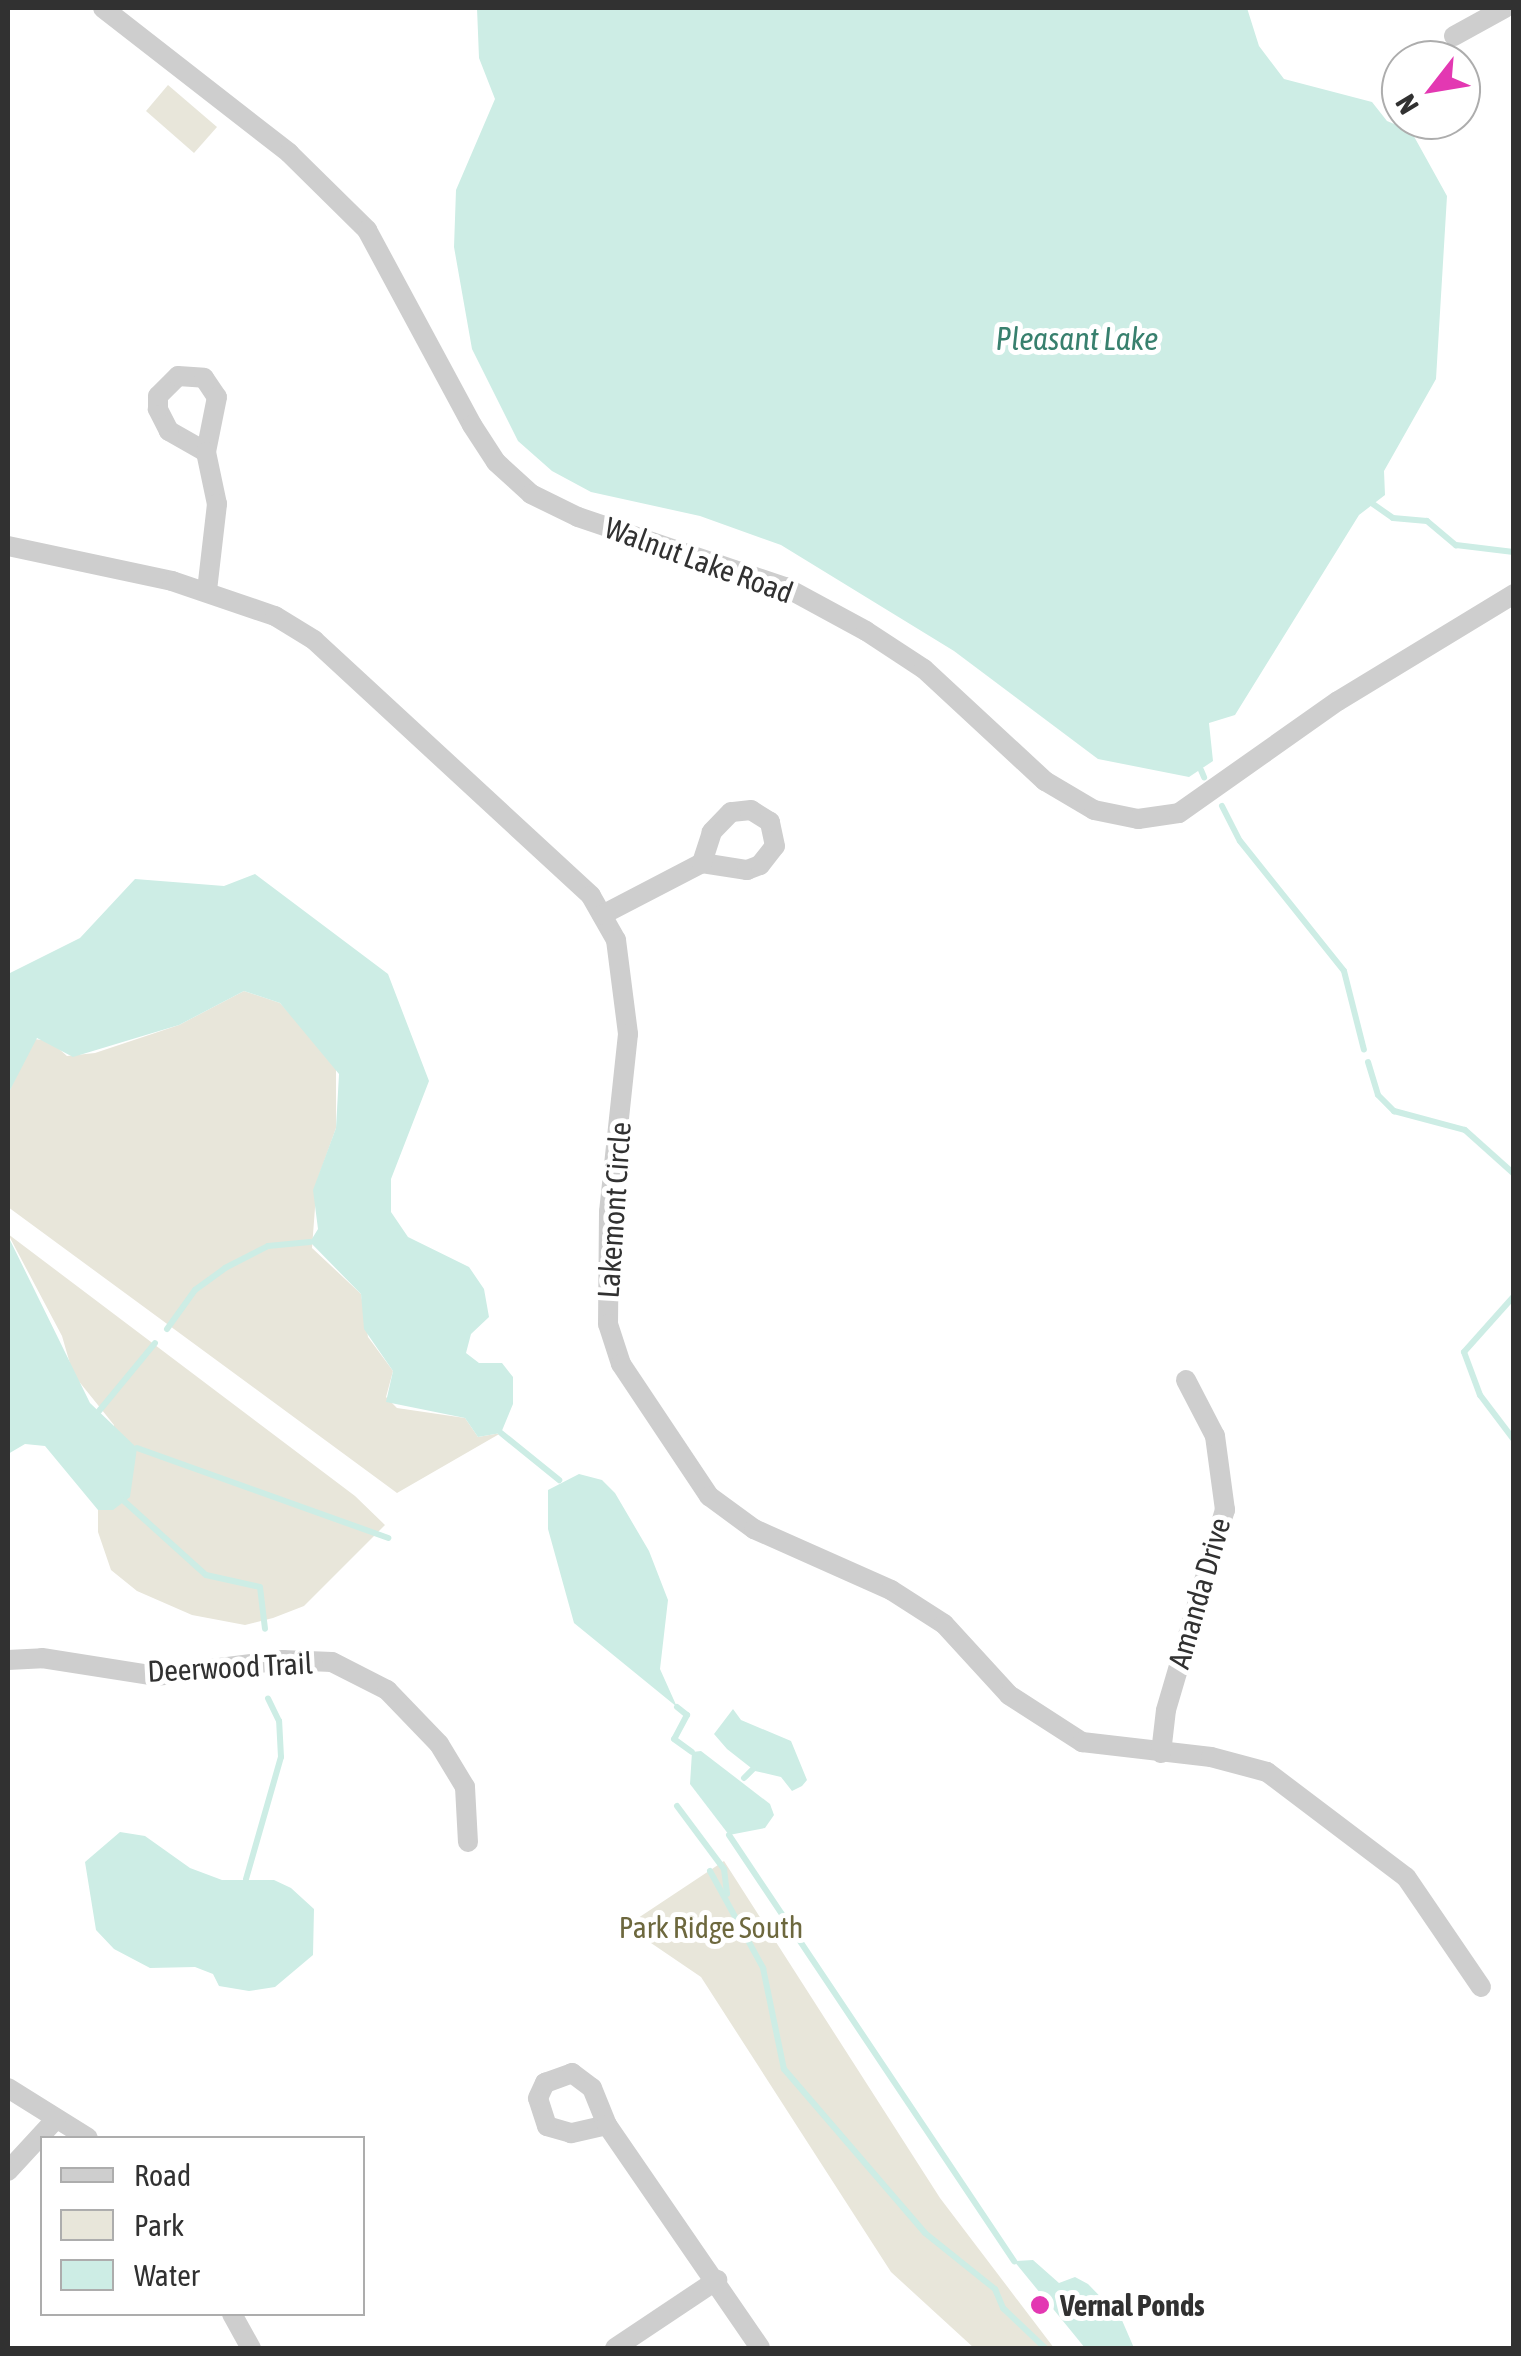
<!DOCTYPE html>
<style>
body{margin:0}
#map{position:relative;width:1521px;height:2356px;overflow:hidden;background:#fff;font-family:"Asap Condensed",sans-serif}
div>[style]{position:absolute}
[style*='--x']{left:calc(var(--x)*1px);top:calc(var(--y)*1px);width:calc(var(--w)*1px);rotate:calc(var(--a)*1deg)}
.green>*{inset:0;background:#e8e6da}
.water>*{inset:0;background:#cdede5}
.stream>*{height:6px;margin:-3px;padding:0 3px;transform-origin:3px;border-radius:3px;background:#cdede5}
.minor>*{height:20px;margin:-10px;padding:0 10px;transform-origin:10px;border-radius:10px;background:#cecece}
.dots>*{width:28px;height:28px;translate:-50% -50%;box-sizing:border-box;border:5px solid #fff;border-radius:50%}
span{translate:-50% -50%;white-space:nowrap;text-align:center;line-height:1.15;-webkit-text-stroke:10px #fff;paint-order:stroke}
.street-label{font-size:30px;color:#313131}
.park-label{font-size:30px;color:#6d683e}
.poi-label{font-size:30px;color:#313131;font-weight:700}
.left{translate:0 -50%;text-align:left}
.water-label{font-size:32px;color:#38806e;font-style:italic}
.frame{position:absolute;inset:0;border:10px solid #313131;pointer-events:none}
.legend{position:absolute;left:40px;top:2136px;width:325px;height:180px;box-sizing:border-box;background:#fff;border:2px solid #adadad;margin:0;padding:12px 18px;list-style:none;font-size:30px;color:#313131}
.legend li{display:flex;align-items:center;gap:20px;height:50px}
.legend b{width:50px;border:2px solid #adadad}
.north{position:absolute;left:1381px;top:40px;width:100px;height:100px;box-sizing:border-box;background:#fff;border:2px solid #adadad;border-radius:50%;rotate:239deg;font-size:28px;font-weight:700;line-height:40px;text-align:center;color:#313131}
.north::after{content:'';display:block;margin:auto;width:35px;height:45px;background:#e338b2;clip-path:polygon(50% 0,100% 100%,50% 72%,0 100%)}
</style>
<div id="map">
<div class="green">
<i style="clip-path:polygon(168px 85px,217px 127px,194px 153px,146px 111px)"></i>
<i style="clip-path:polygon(244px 991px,280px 1003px,336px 1064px,336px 1128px,317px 1181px,312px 1248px,361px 1294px,368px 1337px,393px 1371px,386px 1397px,397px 1408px,465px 1418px,478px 1437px,501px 1433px,397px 1493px,8px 1207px,8px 1094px,34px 1039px,50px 1041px,67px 1056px,95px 1053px,179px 1025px)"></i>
<i style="clip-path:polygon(8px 1234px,355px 1496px,385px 1525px,304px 1606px,273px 1618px,245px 1625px,192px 1615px,137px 1591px,111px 1570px,98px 1532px,98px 1510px,113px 1510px,114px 1425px,73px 1374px,62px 1336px)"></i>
<i style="clip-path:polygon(724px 1861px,940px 2198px,1054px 2348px,974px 2348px,891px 2272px,701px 1977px,626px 1926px)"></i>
</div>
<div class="water">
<i style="clip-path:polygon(477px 8px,1247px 8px,1259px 46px,1284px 79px,1372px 102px,1387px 121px,1411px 131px,1447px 196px,1436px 379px,1384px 471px,1385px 495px,1359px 515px,1235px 715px,1209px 723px,1213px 761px,1189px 777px,1098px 759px,954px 651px,781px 545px,700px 516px,591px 492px,552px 471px,518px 441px,472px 349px,454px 247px,456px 190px,495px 99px,479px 58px)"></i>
<i style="clip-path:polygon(255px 874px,388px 974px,429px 1081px,391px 1179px,391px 1212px,408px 1237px,469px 1267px,484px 1289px,489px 1317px,471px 1334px,466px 1353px,479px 1363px,502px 1363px,513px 1377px,513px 1404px,501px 1433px,478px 1437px,465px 1418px,386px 1402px,393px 1371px,364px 1329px,361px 1294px,310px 1242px,318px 1229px,313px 1190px,336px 1128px,339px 1074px,280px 1003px,244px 991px,179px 1025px,73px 1057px,37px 1038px,8px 1094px,8px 974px,80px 938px,135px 879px,224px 886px)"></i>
<i style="clip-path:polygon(8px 1236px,90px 1403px,137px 1448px,130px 1497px,113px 1510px,98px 1510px,45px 1446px,25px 1444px,8px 1454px)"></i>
<i style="clip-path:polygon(579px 1474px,602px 1480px,615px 1493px,649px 1551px,668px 1600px,660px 1669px,677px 1707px,574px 1623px,548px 1529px,548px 1490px)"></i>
<i style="clip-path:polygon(733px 1709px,741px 1720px,791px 1741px,807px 1780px,802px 1786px,792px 1791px,781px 1777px,755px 1771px,727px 1749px,714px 1734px)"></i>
<i style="clip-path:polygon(701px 1751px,770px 1804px,774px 1815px,765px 1828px,729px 1835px,690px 1784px,692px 1752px)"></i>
<i style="clip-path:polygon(120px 1832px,145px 1836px,190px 1868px,222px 1880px,274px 1880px,291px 1888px,314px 1909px,313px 1955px,275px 1987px,249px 1991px,219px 1986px,213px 1974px,195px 1967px,150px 1968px,114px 1949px,96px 1930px,85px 1862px)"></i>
<i style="clip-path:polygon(1033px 2260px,1059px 2283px,1075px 2277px,1088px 2284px,1121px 2318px,1134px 2348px,1085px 2348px,1014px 2261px)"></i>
</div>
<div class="stream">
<i style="--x:1373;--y:504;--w:24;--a:35"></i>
<i style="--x:1393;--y:518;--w:34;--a:5"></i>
<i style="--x:1427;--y:521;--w:38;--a:40"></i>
<i style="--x:1456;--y:545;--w:58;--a:6.9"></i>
<i style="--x:1201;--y:770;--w:8;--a:67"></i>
<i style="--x:1222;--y:806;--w:39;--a:63"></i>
<i style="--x:1240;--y:841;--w:166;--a:51.3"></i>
<i style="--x:1344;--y:971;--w:81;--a:75.8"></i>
<i style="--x:1368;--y:1062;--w:34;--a:73"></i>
<i style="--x:1378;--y:1095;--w:23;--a:45"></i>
<i style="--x:1394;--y:1111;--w:73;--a:15"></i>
<i style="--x:1465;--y:1130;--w:66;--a:41.9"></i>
<i style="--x:1514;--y:1296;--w:75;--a:131.8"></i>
<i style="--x:1464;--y:1352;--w:46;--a:69.6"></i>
<i style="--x:1480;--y:1395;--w:56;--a:52.9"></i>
<i style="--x:167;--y:1329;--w:48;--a:-54.3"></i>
<i style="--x:195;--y:1290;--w:37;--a:-36"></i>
<i style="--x:225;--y:1268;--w:48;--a:-27.1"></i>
<i style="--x:268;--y:1246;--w:42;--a:-5.4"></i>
<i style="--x:99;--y:1411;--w:88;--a:-50.5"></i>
<i style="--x:501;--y:1433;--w:75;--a:39"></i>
<i style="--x:137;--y:1448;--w:267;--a:19.7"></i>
<i style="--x:124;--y:1501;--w:110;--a:42.1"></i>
<i style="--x:206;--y:1575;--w:55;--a:12.5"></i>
<i style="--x:260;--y:1587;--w:42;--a:83.2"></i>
<i style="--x:677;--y:1707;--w:13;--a:39"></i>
<i style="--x:687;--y:1715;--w:27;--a:118"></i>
<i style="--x:674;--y:1739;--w:22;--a:36"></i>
<i style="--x:744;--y:1778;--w:13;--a:-45"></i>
<i style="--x:677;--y:1806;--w:79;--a:53.3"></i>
<i style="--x:724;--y:1869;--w:25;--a:83"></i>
<i style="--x:729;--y:1835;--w:513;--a:56.22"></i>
<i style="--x:710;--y:1871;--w:111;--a:61.3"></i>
<i style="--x:763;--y:1968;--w:103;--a:78.3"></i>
<i style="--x:784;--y:2069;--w:216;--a:49.3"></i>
<i style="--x:925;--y:2233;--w:90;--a:38.7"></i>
<i style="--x:995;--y:2289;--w:21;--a:67"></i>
<i style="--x:1003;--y:2308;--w:58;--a:43.6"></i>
<i style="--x:246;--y:1879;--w:127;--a:-74"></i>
<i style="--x:281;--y:1757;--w:36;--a:-93"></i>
<i style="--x:279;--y:1721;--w:25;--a:-116"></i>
</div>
<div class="minor">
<i style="--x:103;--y:8;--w:236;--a:37.9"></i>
<i style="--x:289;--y:153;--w:110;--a:44.6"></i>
<i style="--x:367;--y:230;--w:221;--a:61.7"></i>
<i style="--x:472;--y:425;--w:44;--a:57"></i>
<i style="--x:496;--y:462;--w:47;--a:42.4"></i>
<i style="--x:531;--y:494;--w:52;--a:26.1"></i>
<i style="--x:578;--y:517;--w:219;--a:18.7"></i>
<i style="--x:785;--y:587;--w:92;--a:28.5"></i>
<i style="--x:866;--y:631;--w:69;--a:33.2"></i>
<i style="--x:924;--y:669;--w:165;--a:42.8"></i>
<i style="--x:1045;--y:781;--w:57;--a:30.6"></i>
<i style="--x:1094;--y:810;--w:45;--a:11.6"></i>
<i style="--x:1138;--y:819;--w:41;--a:-8.3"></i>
<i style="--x:1179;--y:813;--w:194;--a:-35.2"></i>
<i style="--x:1338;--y:701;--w:206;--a:-31.3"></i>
<i style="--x:1454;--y:36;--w:58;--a:-28.8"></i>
<i style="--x:206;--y:452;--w:43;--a:-150.4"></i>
<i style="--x:169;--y:431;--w:25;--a:-117"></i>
<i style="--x:158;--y:409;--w:13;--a:-90"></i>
<i style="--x:158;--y:396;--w:28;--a:-45"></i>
<i style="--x:178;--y:376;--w:26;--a:4"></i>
<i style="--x:204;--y:378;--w:23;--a:56"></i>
<i style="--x:217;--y:397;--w:56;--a:101.3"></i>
<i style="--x:206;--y:452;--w:53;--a:78.1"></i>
<i style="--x:217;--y:504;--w:87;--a:96.6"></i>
<i style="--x:8;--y:546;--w:168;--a:12"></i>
<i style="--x:172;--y:581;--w:109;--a:18.8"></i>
<i style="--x:275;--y:616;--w:46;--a:31.6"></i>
<i style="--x:314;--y:640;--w:377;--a:42.7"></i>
<i style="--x:591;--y:896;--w:51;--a:60.4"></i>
<i style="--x:616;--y:940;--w:95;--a:82.7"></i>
<i style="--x:628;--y:1034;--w:179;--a:96.1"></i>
<i style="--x:609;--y:1212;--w:112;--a:90.5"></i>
<i style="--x:608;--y:1324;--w:42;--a:72"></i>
<i style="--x:621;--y:1364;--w:159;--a:56.3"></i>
<i style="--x:709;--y:1496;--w:56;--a:36.3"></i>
<i style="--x:754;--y:1529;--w:150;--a:24"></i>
<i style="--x:891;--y:1590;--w:63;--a:32.7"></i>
<i style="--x:944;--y:1624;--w:96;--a:47.5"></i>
<i style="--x:1009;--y:1695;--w:87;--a:32.8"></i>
<i style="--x:1082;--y:1742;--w:130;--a:6.6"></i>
<i style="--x:1211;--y:1757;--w:58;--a:15"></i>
<i style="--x:1267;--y:1772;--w:174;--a:37.1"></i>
<i style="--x:1406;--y:1877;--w:133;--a:55.7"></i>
<i style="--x:602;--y:915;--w:113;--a:-27.5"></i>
<i style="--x:702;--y:863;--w:46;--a:8.8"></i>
<i style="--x:747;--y:870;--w:14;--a:-21"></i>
<i style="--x:760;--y:865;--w:24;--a:-52"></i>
<i style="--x:775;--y:846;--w:25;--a:-102"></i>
<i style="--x:770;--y:822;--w:22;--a:-148"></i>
<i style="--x:751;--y:810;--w:20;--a:174"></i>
<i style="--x:731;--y:812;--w:28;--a:134"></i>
<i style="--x:712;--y:832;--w:33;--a:108"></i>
<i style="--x:8;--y:1660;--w:34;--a:-3"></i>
<i style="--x:42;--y:1658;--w:115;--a:9"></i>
<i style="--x:156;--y:1676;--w:128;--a:-7.2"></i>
<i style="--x:283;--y:1660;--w:49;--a:2.3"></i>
<i style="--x:332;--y:1662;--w:62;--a:27"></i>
<i style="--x:387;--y:1690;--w:75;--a:46.1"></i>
<i style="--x:439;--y:1744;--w:50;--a:58.8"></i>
<i style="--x:465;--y:1787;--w:55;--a:86.9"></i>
<i style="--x:1161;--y:1753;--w:43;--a:-83.4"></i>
<i style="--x:1166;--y:1710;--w:209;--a:-73.6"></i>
<i style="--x:1225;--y:1510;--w:75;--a:-97.7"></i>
<i style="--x:1215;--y:1436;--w:63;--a:-117.4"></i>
<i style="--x:8;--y:2088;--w:94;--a:32"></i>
<i style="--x:607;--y:2125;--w:37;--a:167"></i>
<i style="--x:571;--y:2133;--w:25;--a:-164"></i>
<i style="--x:547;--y:2126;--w:29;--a:-108"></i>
<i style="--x:538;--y:2098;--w:17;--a:-65"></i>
<i style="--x:545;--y:2083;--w:29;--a:-20"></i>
<i style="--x:572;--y:2073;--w:25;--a:37"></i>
<i style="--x:592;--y:2088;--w:40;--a:68"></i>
<i style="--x:607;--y:2125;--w:270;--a:55.5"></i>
<i style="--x:8;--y:2171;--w:71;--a:-47.3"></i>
<i style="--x:232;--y:2314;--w:39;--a:61"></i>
<i style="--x:615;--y:2348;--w:123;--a:-33.7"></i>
</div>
<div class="dots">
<i style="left:1040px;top:2305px;background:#e338b2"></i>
</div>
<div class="street-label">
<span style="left:699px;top:560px;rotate:20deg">Walnut Lake Road</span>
<span style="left:614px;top:1210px;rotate:-86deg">Lakemont Circle</span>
<span style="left:1199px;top:1593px;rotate:-74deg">Amanda Drive</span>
<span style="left:230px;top:1667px;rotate:-3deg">Deerwood Trail</span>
</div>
<div class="park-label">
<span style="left:711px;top:1927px">Park Ridge South</span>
</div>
<div class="poi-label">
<span class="left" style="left:1060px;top:2305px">Vernal Ponds</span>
</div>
<div class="water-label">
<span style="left:1077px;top:339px">Pleasant Lake</span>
</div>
<div class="frame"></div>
<ul class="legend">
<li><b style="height:12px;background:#cecece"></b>Road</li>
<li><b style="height:28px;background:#e8e6da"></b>Park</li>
<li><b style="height:28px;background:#cdede5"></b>Water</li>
</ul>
<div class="north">N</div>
</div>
